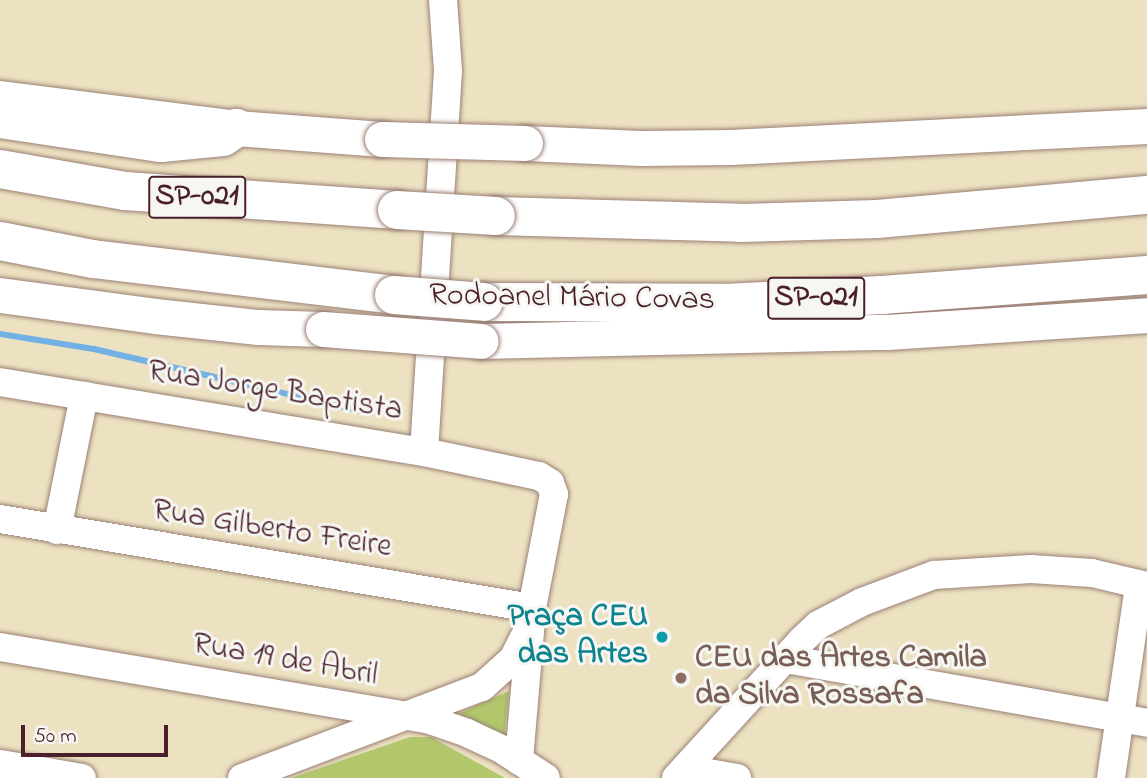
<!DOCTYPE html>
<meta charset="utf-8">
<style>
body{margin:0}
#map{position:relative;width:1147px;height:778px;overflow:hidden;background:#ece1c1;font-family:"Indie Flower",sans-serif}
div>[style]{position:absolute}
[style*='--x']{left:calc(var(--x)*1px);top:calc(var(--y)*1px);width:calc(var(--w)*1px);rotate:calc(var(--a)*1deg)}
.green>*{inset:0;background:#b2c76c}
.stream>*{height:6px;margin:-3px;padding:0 3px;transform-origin:3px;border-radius:3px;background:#71b1e5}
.roads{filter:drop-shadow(0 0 2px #9b8076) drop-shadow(0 0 2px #9b8076)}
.minor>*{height:28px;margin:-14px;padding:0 14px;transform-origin:14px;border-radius:14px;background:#fff}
.major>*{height:35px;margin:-17.5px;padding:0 17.5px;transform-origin:17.5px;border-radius:17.5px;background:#fff}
.highway>*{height:38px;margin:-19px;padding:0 19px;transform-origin:19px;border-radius:19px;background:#fff}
.bridges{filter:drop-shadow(0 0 2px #9b8076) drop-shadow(0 0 2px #9b8076)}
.major-bridge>*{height:35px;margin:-17.5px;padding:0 17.5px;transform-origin:17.5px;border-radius:17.5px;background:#fff}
.highway-bridge>*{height:38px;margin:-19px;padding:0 19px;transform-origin:19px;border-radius:19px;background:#fff}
.dots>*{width:19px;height:19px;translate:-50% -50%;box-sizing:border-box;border:4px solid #f6f6f2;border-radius:50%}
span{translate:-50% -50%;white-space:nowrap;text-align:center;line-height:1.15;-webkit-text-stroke:6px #f6f6f2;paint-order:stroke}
.shield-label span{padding:2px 5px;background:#f6f6f2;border:2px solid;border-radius:5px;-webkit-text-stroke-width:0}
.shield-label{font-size:30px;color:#4a1f2b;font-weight:700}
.street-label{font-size:32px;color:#4a1f2b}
.culture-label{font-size:32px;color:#0d838f;font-weight:700}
.right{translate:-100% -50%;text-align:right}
.education-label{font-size:32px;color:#785e54;font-weight:700}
.left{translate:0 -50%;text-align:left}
.scale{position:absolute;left:21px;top:725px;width:147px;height:32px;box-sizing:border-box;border:4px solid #4a1f2b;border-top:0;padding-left:9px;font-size:21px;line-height:24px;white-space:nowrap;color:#4a1f2b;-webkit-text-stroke:5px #f6f6f2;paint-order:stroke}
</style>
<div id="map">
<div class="green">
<i style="clip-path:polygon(509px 691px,504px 740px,460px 714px,464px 711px)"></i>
<i style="clip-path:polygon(410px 737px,431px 737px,505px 778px,291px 778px)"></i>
</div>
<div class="stream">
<i style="--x:0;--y:334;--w:95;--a:9.1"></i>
<i style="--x:94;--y:349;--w:274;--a:13.1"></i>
</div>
<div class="roads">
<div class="minor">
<i style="--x:0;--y:382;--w:430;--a:9.4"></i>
<i style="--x:424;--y:452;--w:117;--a:11.8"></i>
<i style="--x:539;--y:476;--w:13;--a:32"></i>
<i style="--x:550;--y:483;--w:12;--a:70"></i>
<i style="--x:554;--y:494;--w:116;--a:100.9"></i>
<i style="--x:532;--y:608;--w:153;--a:94.9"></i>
<i style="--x:424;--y:452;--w:382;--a:-86.4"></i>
<i style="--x:448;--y:71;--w:71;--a:-94"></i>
<i style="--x:0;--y:519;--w:539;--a:9.5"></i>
<i style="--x:57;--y:530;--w:137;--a:-78.6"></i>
<i style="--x:0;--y:647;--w:436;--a:9.6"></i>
<i style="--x:430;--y:720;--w:39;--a:19"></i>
<i style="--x:467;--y:733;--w:40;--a:25"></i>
<i style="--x:503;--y:750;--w:51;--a:33.1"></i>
<i style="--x:785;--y:659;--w:368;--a:10"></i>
<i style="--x:0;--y:764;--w:83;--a:9.7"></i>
<i style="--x:686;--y:769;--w:52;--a:10"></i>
<i style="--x:242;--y:778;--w:257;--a:-20.8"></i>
<i style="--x:482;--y:687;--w:42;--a:-42.1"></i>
<i style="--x:513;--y:659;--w:28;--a:-63"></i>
<i style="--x:676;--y:778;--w:185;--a:-47.6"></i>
<i style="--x:801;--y:641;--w:23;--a:-43"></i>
<i style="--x:818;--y:625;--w:50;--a:-27.6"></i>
<i style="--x:862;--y:602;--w:77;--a:-20.6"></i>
<i style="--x:934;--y:575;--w:97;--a:-3.5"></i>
<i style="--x:1031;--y:569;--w:61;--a:3.8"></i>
<i style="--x:1092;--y:573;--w:57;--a:13.3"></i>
<i style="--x:1111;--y:778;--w:195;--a:-81.7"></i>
</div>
<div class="major">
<i style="--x:0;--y:98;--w:238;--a:7.2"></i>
<i style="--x:236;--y:128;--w:146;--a:4.3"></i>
<i style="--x:525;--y:143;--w:115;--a:2.5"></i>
<i style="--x:640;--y:148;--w:91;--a:-0.6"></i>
<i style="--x:731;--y:147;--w:417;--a:-2.9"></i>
<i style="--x:0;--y:295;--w:156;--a:7.7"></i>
<i style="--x:155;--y:316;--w:104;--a:6.1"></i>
<i style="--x:258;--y:327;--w:65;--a:1.8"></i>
<i style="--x:481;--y:341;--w:406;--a:-1.3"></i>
<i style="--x:887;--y:332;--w:261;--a:-3.7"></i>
</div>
<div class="highway">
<i style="--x:0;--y:119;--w:163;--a:8.5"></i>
<i style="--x:161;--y:143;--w:62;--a:-5.5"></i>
<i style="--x:223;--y:137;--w:16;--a:-35"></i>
<i style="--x:0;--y:169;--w:127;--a:10"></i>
<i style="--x:125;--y:191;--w:273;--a:4"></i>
<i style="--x:496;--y:216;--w:245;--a:1.6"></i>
<i style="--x:741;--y:223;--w:136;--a:-1.7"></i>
<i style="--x:877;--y:219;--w:271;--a:-5.1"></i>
<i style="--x:0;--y:241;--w:95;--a:11"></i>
<i style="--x:93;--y:259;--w:303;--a:6.8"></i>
<i style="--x:484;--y:302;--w:241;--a:0.2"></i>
<i style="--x:725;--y:303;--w:157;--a:-2.9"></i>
<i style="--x:882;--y:295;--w:266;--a:-4.3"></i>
</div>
</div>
<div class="bridges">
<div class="major-bridge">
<i style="--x:382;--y:139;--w:143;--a:1.6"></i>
<i style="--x:323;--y:329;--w:158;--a:4.3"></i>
</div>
<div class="highway-bridge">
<i style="--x:397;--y:210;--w:99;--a:3.5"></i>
<i style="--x:394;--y:295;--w:90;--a:4.4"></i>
</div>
</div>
<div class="dots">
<i style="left:662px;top:637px;background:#0f9aa8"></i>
<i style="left:681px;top:678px;background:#8d6e63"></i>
</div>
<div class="shield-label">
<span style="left:197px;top:197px">SP-021</span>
<span style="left:816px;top:298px">SP-021</span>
</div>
<div class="street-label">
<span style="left:572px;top:299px;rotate:1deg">Rodoanel Mário Covas</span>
<span style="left:275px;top:392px;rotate:9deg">Rua Jorge Baptista</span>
<span style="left:272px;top:530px;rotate:9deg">Rua Gilberto Freire</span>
<span style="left:285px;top:661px;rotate:10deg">Rua 19 de Abril</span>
</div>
<div class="culture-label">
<span class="right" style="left:648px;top:637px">Praça CEU<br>das Artes</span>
</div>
<div class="education-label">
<span class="left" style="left:695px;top:678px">CEU das Artes Camila<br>da Silva Rossafa</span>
</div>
<div class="scale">50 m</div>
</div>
